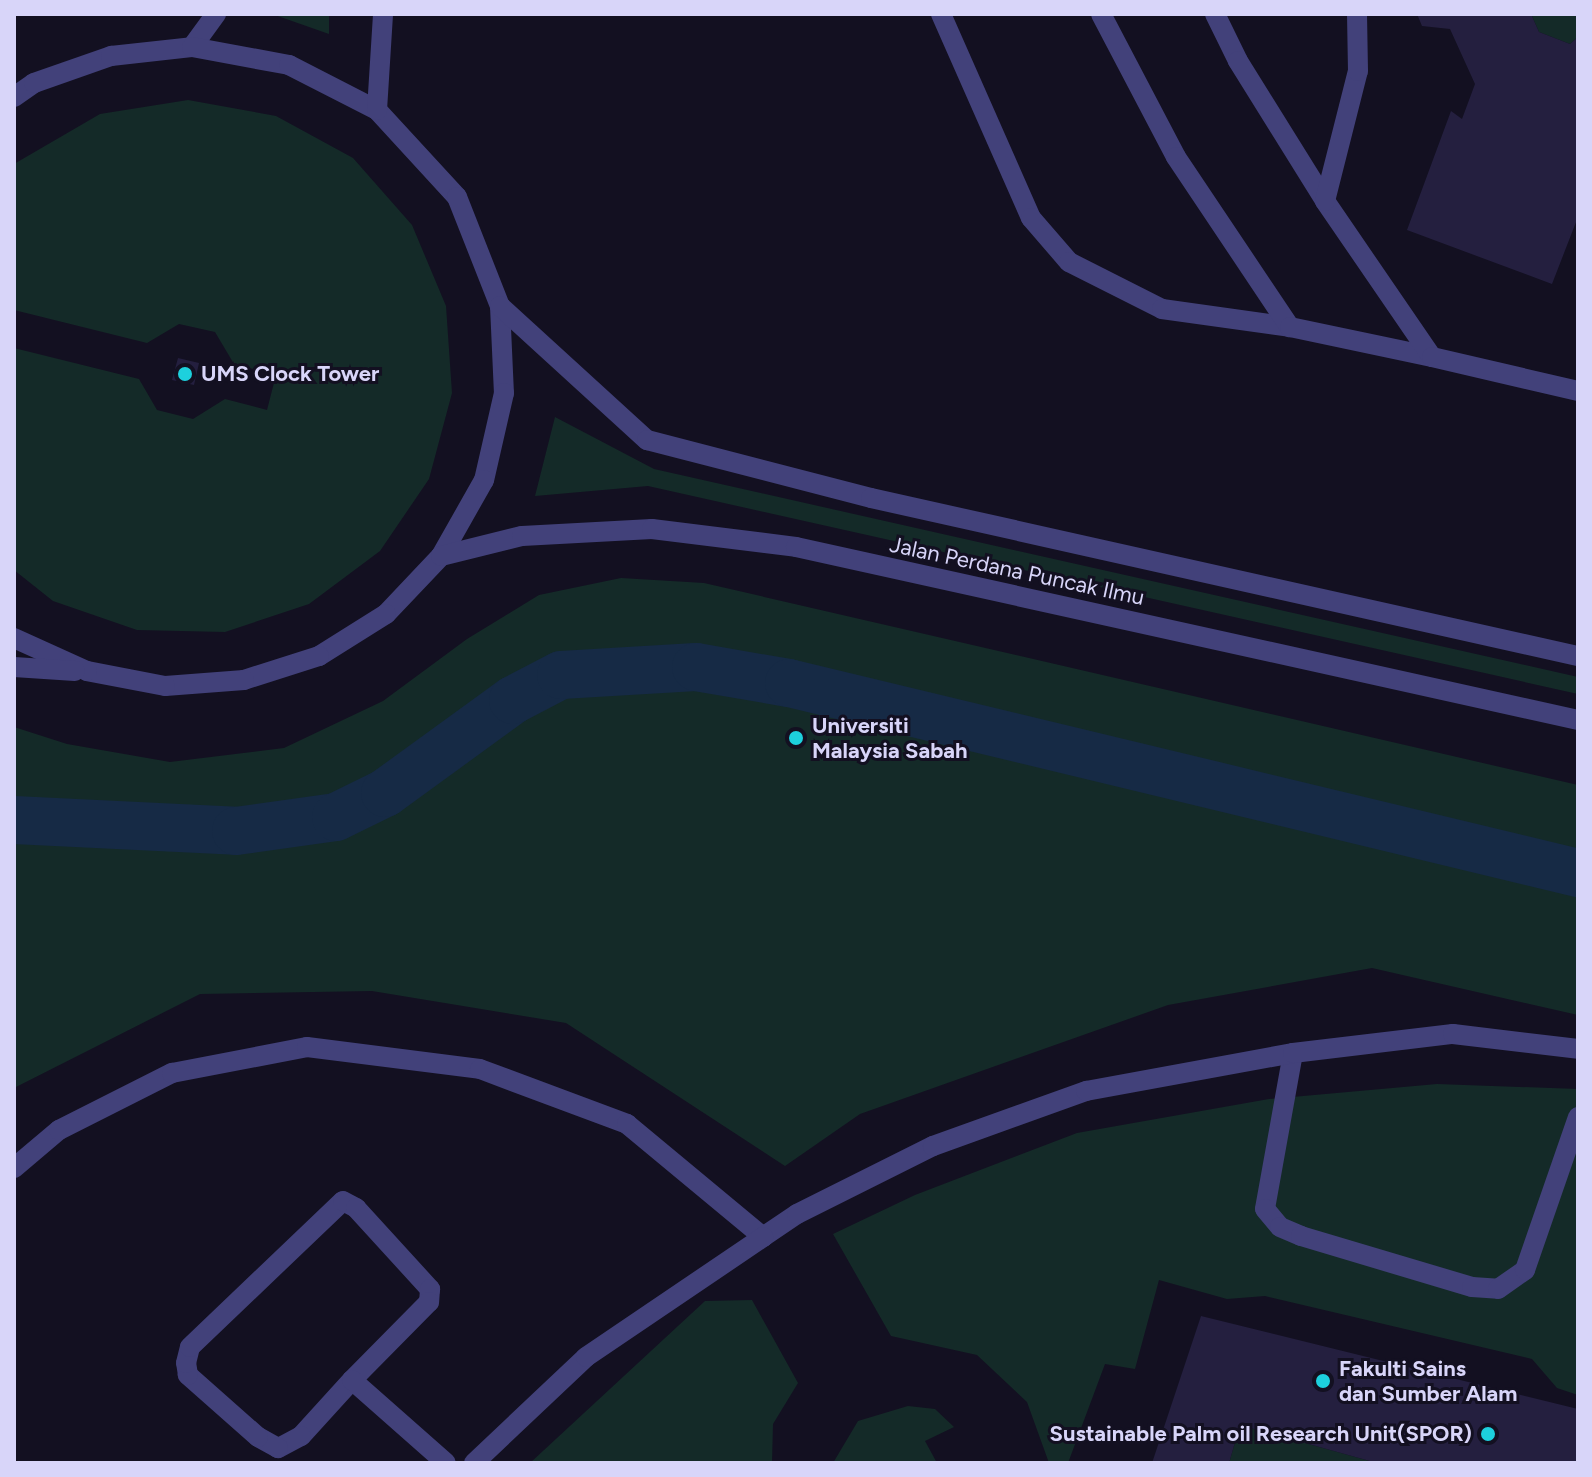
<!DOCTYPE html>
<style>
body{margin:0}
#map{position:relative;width:1592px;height:1477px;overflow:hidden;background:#131021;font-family:Figtree,sans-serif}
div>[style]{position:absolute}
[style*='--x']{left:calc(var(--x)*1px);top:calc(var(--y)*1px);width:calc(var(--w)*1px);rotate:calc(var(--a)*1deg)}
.green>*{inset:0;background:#142a28}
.canal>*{height:48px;margin:-24px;padding:0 24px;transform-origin:24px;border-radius:24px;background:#162a45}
.building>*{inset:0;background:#241f3f}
.minor>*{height:20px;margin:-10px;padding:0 10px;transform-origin:10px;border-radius:10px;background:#42417a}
.dots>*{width:22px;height:22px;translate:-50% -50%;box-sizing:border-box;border:4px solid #131021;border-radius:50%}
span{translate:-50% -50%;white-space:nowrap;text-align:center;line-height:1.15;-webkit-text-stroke:6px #131021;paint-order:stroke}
.poi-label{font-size:22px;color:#d8d5f9;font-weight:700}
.left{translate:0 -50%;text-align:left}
.right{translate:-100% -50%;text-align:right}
.street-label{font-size:22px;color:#d8d5f9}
.frame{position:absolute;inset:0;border:16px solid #d8d5f9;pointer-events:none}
</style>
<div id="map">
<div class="green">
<i style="clip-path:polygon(272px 14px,329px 14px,329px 34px)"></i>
<i style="clip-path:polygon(1531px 14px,1578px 14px,1578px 37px,1570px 44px,1539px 32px)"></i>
<i style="clip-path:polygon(188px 100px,276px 116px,353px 158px,412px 225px,446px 306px,452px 393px,429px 479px,380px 551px,309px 604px,225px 632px,137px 630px,53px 601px,14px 570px,14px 348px,139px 379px,157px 410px,193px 419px,225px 399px,267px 410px,276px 375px,234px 364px,215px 332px,179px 324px,147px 343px,14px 310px,14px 164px,100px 114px)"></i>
<i style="clip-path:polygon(555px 417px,654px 469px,1578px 677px,1578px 694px,648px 486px,535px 496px)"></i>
<i style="clip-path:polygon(621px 578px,704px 583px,1578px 785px,1578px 1015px,1372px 968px,1168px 1005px,860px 1114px,785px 1166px,566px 1023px,372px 991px,200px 994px,14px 1088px,14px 727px,67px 744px,170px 762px,284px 748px,383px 701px,467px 639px,539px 595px)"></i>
<i style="clip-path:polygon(1437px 1084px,1578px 1089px,1578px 1395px,1557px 1388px,1532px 1359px,1265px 1296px,1227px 1299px,1159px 1280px,1135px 1369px,1105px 1364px,1068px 1463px,1049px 1463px,1027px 1402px,977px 1355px,891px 1336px,833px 1234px,915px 1195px,1077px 1133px,1269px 1099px)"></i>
<i style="clip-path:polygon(752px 1300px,798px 1383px,773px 1424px,772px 1463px,530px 1463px,705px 1301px)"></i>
<i style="clip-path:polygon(908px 1406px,935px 1409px,954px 1427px,925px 1441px,937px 1463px,833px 1463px,858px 1421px)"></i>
<i style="clip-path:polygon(1240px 1425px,1377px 1463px,1229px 1463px)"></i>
</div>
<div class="canal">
<i style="--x:14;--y:820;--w:222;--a:2.8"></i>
<i style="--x:236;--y:831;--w:101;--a:-8"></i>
<i style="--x:336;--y:817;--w:55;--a:-26.1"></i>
<i style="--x:385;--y:793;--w:158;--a:-36"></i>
<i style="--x:513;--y:700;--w:54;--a:-27.5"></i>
<i style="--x:561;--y:675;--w:135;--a:-3.4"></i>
<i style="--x:696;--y:667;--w:94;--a:9.8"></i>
<i style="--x:789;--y:683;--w:812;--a:13.54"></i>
</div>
<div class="building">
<i style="clip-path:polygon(1417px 14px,1531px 14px,1539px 32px,1570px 44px,1578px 37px,1578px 217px,1552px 284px,1407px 230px,1451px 111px,1462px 119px,1475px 84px,1450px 29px,1422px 26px)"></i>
<i style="clip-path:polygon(178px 358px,199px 363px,194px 385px,172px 380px)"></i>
<i style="clip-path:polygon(1201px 1316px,1578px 1409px,1578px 1463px,1377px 1463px,1240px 1425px,1229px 1463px,1152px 1463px)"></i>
</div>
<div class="minor">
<i style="--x:941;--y:14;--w:223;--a:66.2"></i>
<i style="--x:1031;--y:218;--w:58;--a:49.2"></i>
<i style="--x:1069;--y:262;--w:104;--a:26.8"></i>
<i style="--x:1162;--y:309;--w:129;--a:8"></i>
<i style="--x:1101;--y:14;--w:161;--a:62.3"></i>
<i style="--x:1176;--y:157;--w:205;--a:56.2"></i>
<i style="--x:1290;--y:327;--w:145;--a:11.9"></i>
<i style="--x:1215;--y:14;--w:52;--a:63.9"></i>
<i style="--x:1238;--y:61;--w:165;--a:58.1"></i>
<i style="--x:1325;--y:201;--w:189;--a:55.6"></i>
<i style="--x:1432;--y:357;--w:150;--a:13.1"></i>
<i style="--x:192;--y:47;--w:41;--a:-54"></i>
<i style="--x:14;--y:97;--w:24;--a:-35"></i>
<i style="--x:34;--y:83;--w:82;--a:-19.3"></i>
<i style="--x:111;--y:56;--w:81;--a:-6.3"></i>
<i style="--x:192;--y:47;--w:99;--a:10.5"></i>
<i style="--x:289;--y:65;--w:99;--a:27.1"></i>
<i style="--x:377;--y:110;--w:118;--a:47.4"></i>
<i style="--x:457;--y:197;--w:117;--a:68.5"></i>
<i style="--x:500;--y:306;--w:87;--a:87.4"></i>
<i style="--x:504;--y:393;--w:89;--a:102.9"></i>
<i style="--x:484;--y:480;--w:87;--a:119.5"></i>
<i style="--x:441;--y:556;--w:80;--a:133.5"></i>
<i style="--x:386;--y:614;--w:79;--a:147.9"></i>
<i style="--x:319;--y:656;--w:79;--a:162.3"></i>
<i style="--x:244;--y:680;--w:79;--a:175.7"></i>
<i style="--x:165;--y:686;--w:79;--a:-169.1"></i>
<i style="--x:87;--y:671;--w:80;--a:-155.7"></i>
<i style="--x:377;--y:110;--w:96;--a:-86.4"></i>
<i style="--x:1325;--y:201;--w:134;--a:-75.8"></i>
<i style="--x:1358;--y:71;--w:57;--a:-91"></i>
<i style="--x:500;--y:306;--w:199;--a:42.4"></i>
<i style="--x:647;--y:440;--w:231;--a:14.5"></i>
<i style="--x:871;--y:498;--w:724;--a:12.6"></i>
<i style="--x:441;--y:556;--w:83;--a:-13.9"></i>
<i style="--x:522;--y:536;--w:130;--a:-3.1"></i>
<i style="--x:652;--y:529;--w:145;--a:7.1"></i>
<i style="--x:796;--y:547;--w:801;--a:12.47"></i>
<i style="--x:14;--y:667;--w:61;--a:3.8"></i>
<i style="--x:1293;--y:1053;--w:158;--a:100.2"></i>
<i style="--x:1265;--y:1209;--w:23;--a:50"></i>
<i style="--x:1280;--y:1227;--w:23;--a:23"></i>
<i style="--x:1301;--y:1236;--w:178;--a:16.6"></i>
<i style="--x:1472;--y:1287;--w:26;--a:4"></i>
<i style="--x:1498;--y:1289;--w:33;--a:-35"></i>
<i style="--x:1525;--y:1270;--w:162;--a:-70.9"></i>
<i style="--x:14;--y:1168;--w:59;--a:-40.2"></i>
<i style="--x:59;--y:1130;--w:127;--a:-26.8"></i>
<i style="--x:172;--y:1073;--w:137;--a:-10.9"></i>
<i style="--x:307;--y:1047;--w:174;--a:7.2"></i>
<i style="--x:480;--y:1069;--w:157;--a:20.5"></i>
<i style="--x:627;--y:1124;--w:177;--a:39.7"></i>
<i style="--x:763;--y:1237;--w:41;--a:-34.1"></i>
<i style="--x:797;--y:1214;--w:152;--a:-26.6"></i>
<i style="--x:933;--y:1146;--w:163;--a:-19.8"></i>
<i style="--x:1086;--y:1091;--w:210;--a:-10.4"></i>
<i style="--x:1293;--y:1053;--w:161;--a:-6.8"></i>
<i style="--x:1453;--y:1034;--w:126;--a:6.8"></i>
<i style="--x:352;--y:1380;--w:76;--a:132.3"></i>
<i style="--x:301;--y:1436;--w:26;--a:152"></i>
<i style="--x:278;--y:1448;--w:23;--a:-151"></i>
<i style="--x:258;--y:1437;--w:94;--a:-138.5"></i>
<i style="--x:188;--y:1375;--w:12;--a:-99"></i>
<i style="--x:186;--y:1363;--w:16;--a:-76"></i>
<i style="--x:190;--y:1347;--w:211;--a:-43.7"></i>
<i style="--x:343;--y:1201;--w:15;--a:28"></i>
<i style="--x:356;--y:1208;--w:110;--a:47.6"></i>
<i style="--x:430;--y:1289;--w:13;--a:94"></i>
<i style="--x:429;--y:1302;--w:110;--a:134.6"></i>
<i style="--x:352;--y:1380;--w:125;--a:41.4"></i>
<i style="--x:474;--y:1463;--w:154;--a:-43.4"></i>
<i style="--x:586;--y:1357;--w:214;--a:-34.1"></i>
</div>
<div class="dots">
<i style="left:185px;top:374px;background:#1dd0dd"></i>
<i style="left:796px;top:738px;background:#1dd0dd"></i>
<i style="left:1323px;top:1381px;background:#1dd0dd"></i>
<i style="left:1488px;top:1434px;background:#1dd0dd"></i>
</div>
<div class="poi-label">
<span class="left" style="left:201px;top:374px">UMS Clock Tower</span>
<span class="left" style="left:812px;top:738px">Universiti<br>Malaysia Sabah</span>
<span class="left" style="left:1339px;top:1381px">Fakulti Sains<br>dan Sumber Alam</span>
<span class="right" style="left:1472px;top:1434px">Sustainable Palm oil Research Unit(SPOR)</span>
</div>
<div class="street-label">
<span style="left:1017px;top:571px;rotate:12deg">Jalan Perdana Puncak Ilmu</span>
</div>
<div class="frame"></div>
</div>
